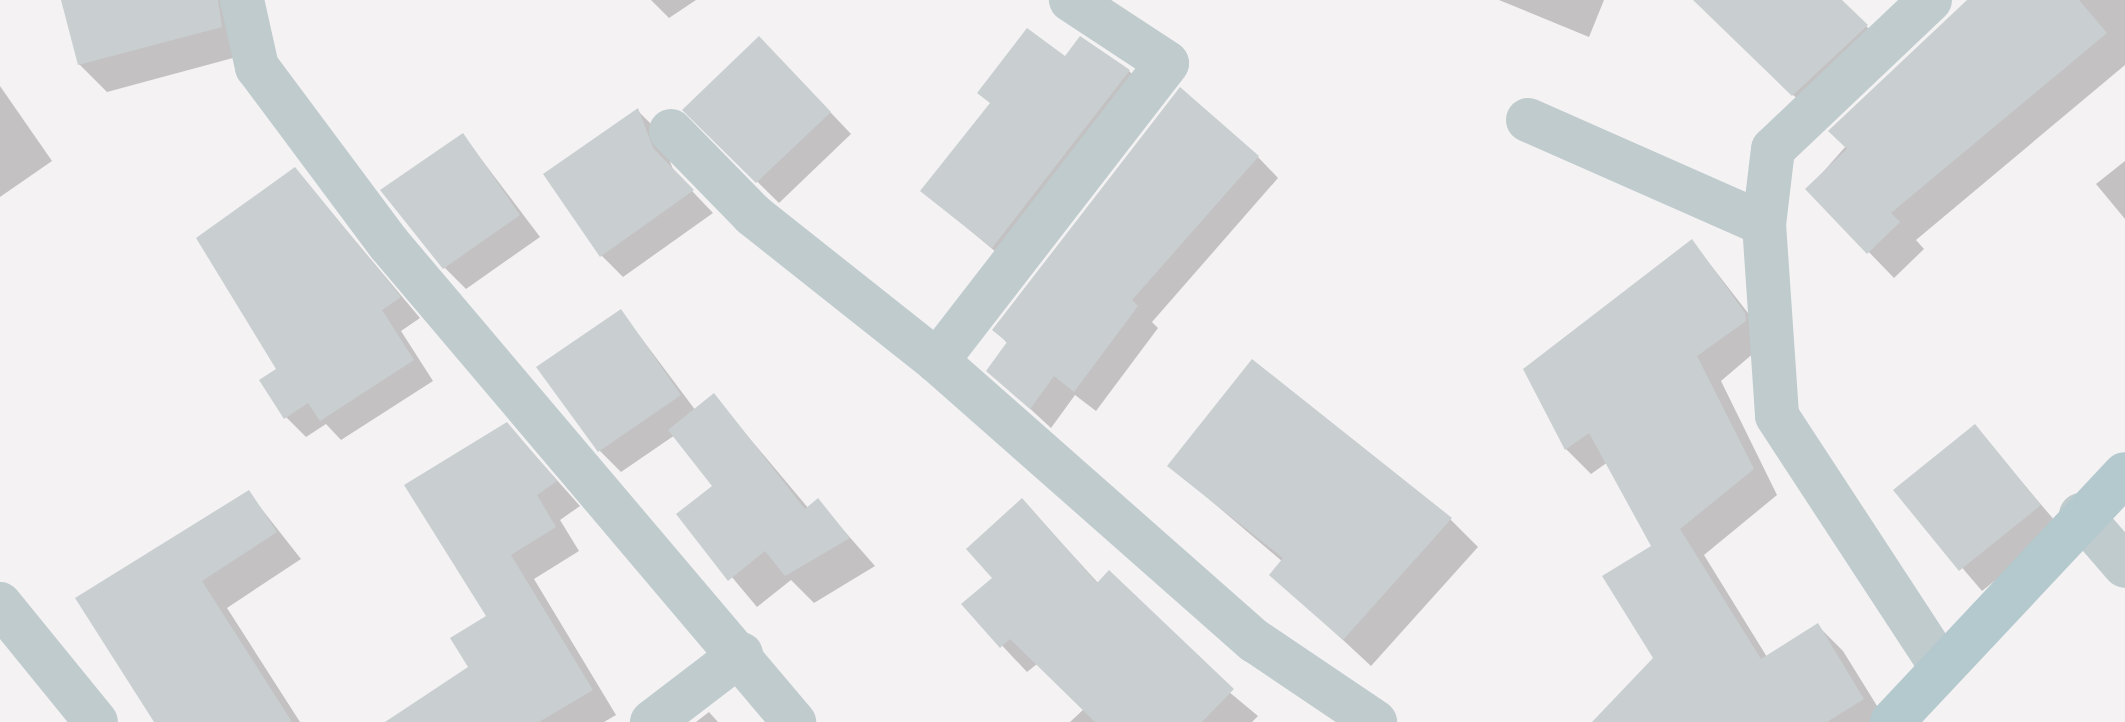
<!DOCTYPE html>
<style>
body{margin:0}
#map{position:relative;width:2125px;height:722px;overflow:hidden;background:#f4f2f3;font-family:Jost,sans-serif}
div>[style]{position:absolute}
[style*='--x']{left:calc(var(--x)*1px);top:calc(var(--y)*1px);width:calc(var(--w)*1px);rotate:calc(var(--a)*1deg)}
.shadow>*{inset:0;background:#0003}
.building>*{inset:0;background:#c9cfd1}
.minor>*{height:44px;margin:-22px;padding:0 22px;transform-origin:22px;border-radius:22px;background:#bfcbcd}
.major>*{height:44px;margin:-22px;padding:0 22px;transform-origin:22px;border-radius:22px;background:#b4c9ce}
span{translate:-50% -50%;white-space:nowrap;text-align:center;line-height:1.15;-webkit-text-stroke:6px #fff;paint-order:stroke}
</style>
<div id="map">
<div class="shadow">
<i style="clip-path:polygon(63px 0,229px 0,244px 55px,107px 92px,79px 64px)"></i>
<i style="clip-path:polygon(651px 0,696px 0,669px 18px)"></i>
<i style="clip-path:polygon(1499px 0,1604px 0,1589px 37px)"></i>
<i style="clip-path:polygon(1727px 0,1839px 0,1888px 47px,1815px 116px,1733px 37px)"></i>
<i style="clip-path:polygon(1975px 0,2125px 0,2125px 65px,1916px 240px,1924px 249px,1894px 278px,1808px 189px)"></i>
<i style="clip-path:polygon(1065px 59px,1129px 71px,1150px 92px,1015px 268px,923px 191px)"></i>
<i style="clip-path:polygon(781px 60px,851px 134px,779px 203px,685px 110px)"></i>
<i style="clip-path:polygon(0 86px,52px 161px,0 197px)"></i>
<i style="clip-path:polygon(638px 111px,659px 132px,674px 172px,713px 213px,623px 277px,601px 255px)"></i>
<i style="clip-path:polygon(463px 135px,540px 237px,466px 289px,444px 267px)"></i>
<i style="clip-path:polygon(1258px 157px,1278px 178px,1152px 322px,1158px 328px,1096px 411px,1075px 395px,1051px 428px,988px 370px,1008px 344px,995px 330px)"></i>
<i style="clip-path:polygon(2125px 161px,2125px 219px,2096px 184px)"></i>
<i style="clip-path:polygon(295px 169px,420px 318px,401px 331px,433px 381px,341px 440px,326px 424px,306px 437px,286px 417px)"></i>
<i style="clip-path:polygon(1692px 241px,1769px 340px,1721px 381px,1777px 495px,1704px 555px,1767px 657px,1818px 626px,1843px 651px,1887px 722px,1595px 722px,1655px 658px,1654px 547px,1608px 462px,1591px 474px,1566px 449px,1525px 369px)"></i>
<i style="clip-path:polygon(621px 311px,696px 411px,714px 396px,809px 509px,818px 501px,875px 566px,814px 603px,791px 580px,757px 607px,679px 514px,715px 487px,675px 435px,621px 472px,600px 451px,538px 367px)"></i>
<i style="clip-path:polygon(507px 424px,580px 506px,560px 520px,579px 551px,534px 579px,616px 715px,604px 722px,389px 722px,471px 668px,489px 616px)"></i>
<i style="clip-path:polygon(1975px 427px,2061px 528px,1982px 591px,1896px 490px)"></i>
<i style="clip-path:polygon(1170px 466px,1450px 519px,1478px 547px,1371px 666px,1272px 574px,1283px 562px)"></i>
<i style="clip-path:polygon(249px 493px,301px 559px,227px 608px,300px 722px,156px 722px,78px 598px)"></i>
<i style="clip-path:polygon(1047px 527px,1099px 584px,1258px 716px,1252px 722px,1070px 722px,1084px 709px,1037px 664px,1027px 672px,964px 605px)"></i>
<i style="clip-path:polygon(709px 712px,718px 722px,696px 722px)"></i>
</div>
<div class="building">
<i style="clip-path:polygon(61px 0,218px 0,222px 27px,78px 65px)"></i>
<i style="clip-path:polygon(1693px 0,1842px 0,1868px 25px,1792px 96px)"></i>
<i style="clip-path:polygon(1967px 0,2079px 0,2107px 33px,1891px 213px,1900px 222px,1867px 254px,1805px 189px,1847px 149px,1828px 131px)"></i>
<i style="clip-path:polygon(1027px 28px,1065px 56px,1080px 36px,1130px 70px,992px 248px,920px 191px,990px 103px,977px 93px)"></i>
<i style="clip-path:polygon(759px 36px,831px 112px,756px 183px,682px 110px)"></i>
<i style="clip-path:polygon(1180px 87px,1259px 156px,1132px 300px,1138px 306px,1074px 392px,1054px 376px,1030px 409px,986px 371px,1007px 342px,992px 330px)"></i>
<i style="clip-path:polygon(638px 108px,653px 148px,694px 190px,600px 257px,543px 174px)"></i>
<i style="clip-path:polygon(463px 133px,520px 215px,443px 269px,380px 190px)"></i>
<i style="clip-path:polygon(295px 167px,401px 297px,382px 310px,414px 360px,320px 421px,308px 403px,284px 419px,259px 380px,276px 369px,196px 238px)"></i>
<i style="clip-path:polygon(1692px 239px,1745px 313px,1746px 321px,1697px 356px,1754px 469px,1680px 529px,1761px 659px,1818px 623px,1864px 699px,1827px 722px,1592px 722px,1653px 658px,1602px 576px,1651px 546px,1589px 433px,1565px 450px,1523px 369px)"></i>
<i style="clip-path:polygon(621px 309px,681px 395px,598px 452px,536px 367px)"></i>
<i style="clip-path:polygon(1252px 359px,1452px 518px,1343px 640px,1269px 575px,1283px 558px,1167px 466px)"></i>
<i style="clip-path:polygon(714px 393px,805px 509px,818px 498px,850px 538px,785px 576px,765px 551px,728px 581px,676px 514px,712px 486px,668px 430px)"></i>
<i style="clip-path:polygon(507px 422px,557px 481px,537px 495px,556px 527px,511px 555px,593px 690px,539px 722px,385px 722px,468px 667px,450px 638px,486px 616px,404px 485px)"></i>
<i style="clip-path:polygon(1975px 424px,2041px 505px,1959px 571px,1893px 490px)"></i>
<i style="clip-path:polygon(249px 490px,277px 532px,202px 581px,292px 722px,154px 722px,75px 598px)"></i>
<i style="clip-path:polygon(1022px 498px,1097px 583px,1109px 570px,1234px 689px,1202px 722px,1095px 722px,1010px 639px,1000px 648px,961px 604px,992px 578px,966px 549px)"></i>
</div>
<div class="minor">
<i style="--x:242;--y:0;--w:69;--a:77.4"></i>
<i style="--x:257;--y:67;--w:221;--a:53.3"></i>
<i style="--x:389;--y:244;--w:627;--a:49.73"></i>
<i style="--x:1930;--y:0;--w:216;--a:136.5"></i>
<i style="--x:1773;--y:149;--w:76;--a:96.8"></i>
<i style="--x:1764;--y:224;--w:192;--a:86.1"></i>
<i style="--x:1777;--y:416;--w:300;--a:56.8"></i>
<i style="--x:1528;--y:120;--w:258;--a:23.8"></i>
<i style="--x:671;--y:131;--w:117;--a:45.7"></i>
<i style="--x:753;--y:215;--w:235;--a:38.4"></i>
<i style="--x:937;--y:361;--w:424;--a:41.4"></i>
<i style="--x:1255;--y:641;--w:145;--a:34"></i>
<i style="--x:937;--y:361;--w:376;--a:-52.3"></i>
<i style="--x:1167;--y:63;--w:115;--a:-146.7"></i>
<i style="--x:2081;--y:515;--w:67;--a:49.2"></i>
<i style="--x:0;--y:604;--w:152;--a:50.9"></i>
<i style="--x:652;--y:722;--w:112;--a:-37.4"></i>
</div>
<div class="major">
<i style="--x:1892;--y:722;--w:340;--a:-46.8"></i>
</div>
</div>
